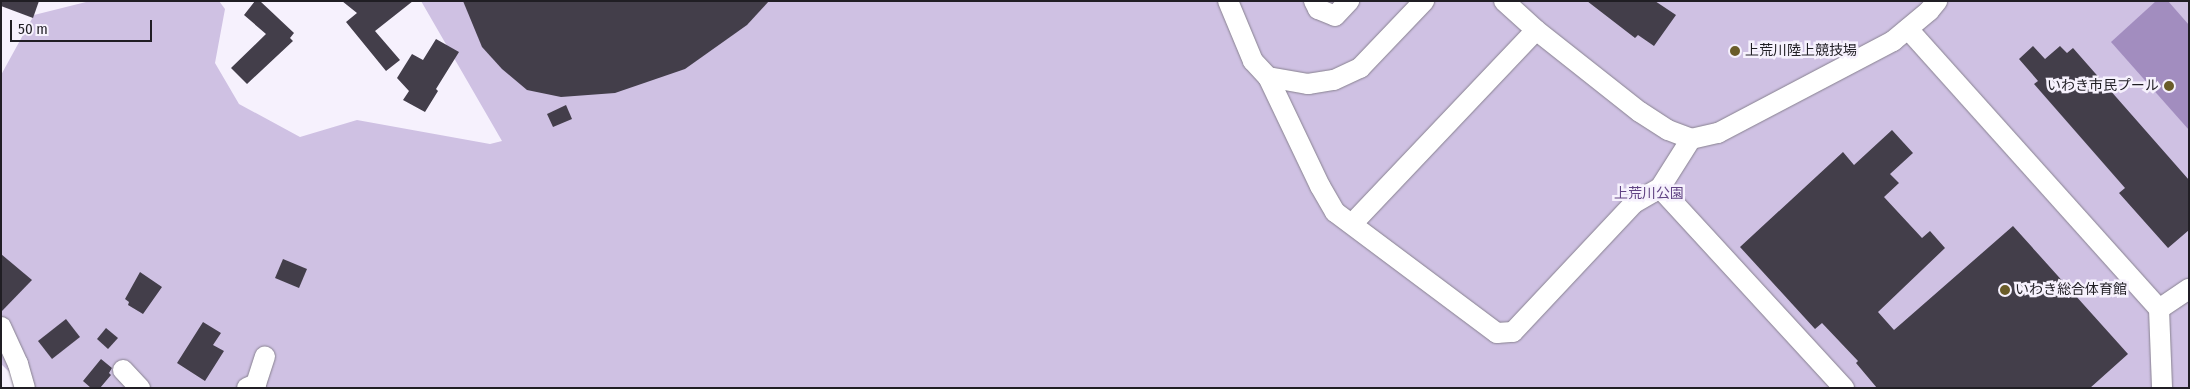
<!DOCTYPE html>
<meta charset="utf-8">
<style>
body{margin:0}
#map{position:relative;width:2190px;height:389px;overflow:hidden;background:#f6f1fd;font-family:"Fira Sans Condensed","Noto Sans JP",sans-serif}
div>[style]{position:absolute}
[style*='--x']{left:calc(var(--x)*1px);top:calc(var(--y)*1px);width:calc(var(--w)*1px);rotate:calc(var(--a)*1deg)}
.green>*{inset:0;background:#cfc1e3}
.water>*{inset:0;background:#a28dbf}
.building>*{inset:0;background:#433e4a}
.roads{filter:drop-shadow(0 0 1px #87818f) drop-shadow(0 0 1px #87818f)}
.minor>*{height:20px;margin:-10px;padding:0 10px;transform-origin:10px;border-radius:10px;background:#fff}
.dots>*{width:14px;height:14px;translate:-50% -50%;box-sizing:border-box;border:2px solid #f6f1fd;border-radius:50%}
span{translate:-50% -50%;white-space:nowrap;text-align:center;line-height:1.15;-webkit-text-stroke:5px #f6f1fd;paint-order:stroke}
.poi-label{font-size:14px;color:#201e24}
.left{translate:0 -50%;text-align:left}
.right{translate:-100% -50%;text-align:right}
.park-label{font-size:14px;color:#614484}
.frame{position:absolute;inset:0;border:2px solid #201e24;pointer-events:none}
.scale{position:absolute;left:10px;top:20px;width:142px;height:22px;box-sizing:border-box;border:2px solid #201e24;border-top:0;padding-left:6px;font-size:15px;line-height:18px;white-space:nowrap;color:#201e24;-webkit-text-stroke:4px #f6f1fd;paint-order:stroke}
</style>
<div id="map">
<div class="green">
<i style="clip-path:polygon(90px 1px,219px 1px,225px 9px,215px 63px,239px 104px,300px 137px,357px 120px,490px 144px,502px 141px,421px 1px,2189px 1px,2189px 388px,26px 388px,1px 364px,1px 75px,34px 15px)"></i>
</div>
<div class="water">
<i style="clip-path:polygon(2156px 1px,2168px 1px,2189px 25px,2189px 130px,2111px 42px)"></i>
</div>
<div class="building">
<i style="clip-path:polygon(1px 1px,39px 1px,33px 18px,1px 6px)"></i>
<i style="clip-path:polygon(255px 1px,260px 1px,294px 33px,290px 38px,293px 41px,247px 84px,231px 68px,266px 34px,244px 15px)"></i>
<i style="clip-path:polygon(342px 1px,413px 1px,375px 31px,400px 60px,386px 71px,346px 22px,357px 13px)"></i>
<i style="clip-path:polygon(463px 1px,769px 1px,747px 25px,685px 69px,615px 93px,561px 97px,527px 90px,502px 69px,482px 47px)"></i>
<i style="clip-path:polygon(1587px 1px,1655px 1px,1676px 15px,1654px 46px,1638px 35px,1635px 38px)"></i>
<i style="clip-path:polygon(436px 39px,459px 52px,436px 89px,438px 91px,425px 112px,403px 100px,409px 91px,397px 78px,412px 54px,423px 60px)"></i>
<i style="clip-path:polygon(2033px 46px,2045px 59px,2060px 46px,2067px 53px,2073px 48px,2189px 180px,2189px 230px,2168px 248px,2119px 193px,2125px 188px,2034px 84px,2038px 81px,2019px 59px)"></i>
<i style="clip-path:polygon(566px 105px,572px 119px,553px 127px,547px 114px)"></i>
<i style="clip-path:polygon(1892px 130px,1913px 153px,1890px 174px,1899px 183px,1884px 197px,1922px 238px,1930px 231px,1945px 248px,1878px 312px,1894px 330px,2013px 226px,2128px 354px,2090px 388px,1877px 388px,1856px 363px,1858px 361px,1822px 323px,1815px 329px,1740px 247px,1843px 152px,1854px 165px)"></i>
<i style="clip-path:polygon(1px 254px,32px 280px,1px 312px)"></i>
<i style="clip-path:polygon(283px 259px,307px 269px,299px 288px,275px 278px)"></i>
<i style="clip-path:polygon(140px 272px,162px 287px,143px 314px,128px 305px,129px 302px,125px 299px)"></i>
<i style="clip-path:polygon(66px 319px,80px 337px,52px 359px,38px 341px)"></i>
<i style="clip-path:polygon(203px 322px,221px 333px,213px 345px,224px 351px,205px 381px,177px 363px)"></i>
<i style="clip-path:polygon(106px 328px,118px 338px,108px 349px,97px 339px)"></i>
<i style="clip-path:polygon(101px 359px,112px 368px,109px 373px,111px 375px,100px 388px,91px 388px,83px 381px)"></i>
</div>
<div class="roads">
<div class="minor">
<i style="--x:1228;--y:1;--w:65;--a:67.4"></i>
<i style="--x:1253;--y:61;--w:22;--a:47"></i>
<i style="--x:1268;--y:77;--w:41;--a:9.9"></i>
<i style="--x:1308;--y:84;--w:26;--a:-9"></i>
<i style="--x:1334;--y:80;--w:29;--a:-25"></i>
<i style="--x:1360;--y:68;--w:93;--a:-46.3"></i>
<i style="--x:1314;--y:1;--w:9;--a:63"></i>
<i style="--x:1318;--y:9;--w:18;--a:22"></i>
<i style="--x:1335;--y:16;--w:21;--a:-47"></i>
<i style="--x:1504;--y:1;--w:43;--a:42.2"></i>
<i style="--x:1536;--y:30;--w:132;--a:38.3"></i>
<i style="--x:1640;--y:112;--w:33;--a:33"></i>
<i style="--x:1668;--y:130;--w:25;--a:21"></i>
<i style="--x:1691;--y:139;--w:28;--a:-13"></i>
<i style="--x:1718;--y:133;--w:198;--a:-27.7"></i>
<i style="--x:1893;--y:41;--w:47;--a:-39.8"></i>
<i style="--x:1929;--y:11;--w:13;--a:-51"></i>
<i style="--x:1908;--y:29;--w:376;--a:48.1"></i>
<i style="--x:2159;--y:309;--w:79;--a:87.8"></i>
<i style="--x:1268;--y:77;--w:121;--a:64.5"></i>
<i style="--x:1320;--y:186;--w:30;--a:60"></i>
<i style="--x:1335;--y:212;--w:202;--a:36.8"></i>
<i style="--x:1497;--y:333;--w:16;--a:-4"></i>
<i style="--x:1513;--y:332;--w:177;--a:-46.8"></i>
<i style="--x:1634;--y:203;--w:30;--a:-30"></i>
<i style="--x:1660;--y:188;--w:58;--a:-57.7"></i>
<i style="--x:1660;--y:188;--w:272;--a:47.4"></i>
<i style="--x:1352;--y:224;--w:267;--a:-46.5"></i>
<i style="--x:2159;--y:309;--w:36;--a:-34"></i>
<i style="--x:1;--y:327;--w:41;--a:65.3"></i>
<i style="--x:18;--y:364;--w:25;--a:74"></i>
<i style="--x:123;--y:370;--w:25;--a:47"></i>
<i style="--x:247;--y:388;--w:10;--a:-24"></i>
<i style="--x:256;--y:384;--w:29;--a:-72"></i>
</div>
</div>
<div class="dots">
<i style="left:1735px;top:51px;background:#6a5c29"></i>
<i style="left:2169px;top:86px;background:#6a5c29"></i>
<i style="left:2005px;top:290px;background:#6a5c29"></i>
</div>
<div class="poi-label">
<span class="left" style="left:1745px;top:51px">上荒川陸上競技場</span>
<span class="right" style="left:2159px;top:86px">いわき市民プール</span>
<span class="left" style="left:2015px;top:290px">いわき総合体育館</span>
</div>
<div class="park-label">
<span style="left:1649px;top:194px">上荒川公園</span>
</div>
<div class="frame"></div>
<div class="scale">50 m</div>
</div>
